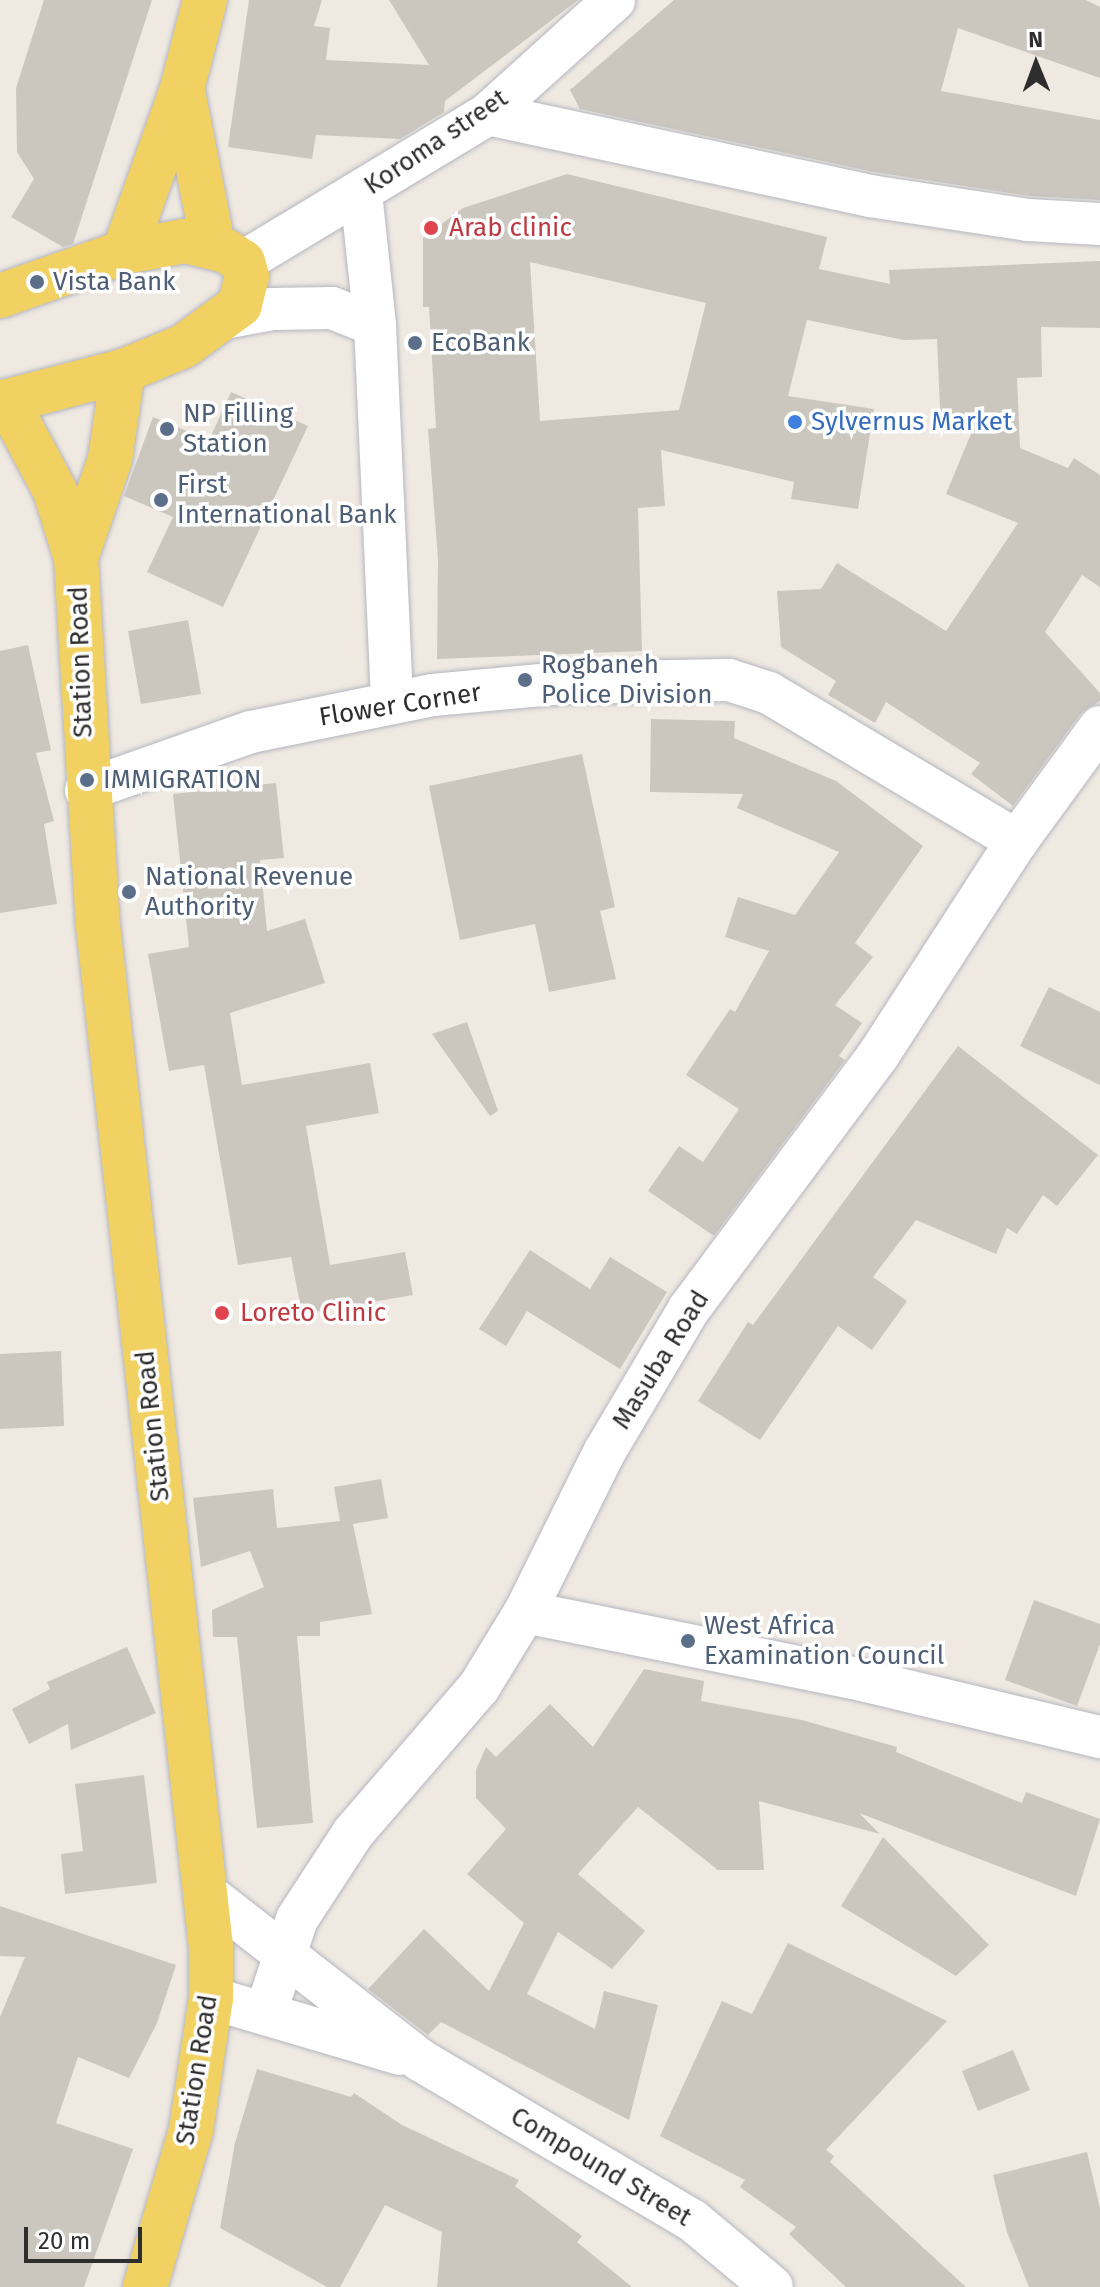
<!DOCTYPE html>
<style>
body{margin:0}
#map{position:relative;width:1100px;height:2287px;overflow:hidden;background:#efe9e1;font-family:"Fira Sans",sans-serif}
div>[style]{position:absolute}
[style*='--x']{left:calc(var(--x)*1px);top:calc(var(--y)*1px);width:calc(var(--w)*1px);rotate:calc(var(--a)*1deg)}
.building>*{inset:0;background:#cbc7bf}
.roads{filter:drop-shadow(0 0 2px #b4b7c1) drop-shadow(0 0 2px #b4b7c1)}
.minor>*{height:42px;margin:-21px;padding:0 21px;transform-origin:21px;border-radius:21px;background:#fff}
.major>*{height:44px;margin:-22px;padding:0 22px;transform-origin:22px;border-radius:22px;background:#f2d163}
.dots>*{width:22px;height:22px;translate:-50% -50%;box-sizing:border-box;border:4px solid #fff;border-radius:50%}
span{translate:-50% -50%;white-space:nowrap;text-align:center;line-height:1.15;-webkit-text-stroke:7px #fff;paint-order:stroke}
.street-label{font-size:26px;color:#2e2e2e}
.health-label{font-size:26px;color:#be3a42}
.left{translate:0 -50%;text-align:left}
.service-label{font-size:26px;color:#4e5e75}
.shop-label{font-size:26px;color:#366cbe}
.north{position:absolute;left:996px;top:24px;width:80px;height:80px;-webkit-text-stroke:6px #fff;paint-order:stroke;rotate:359deg;font-size:22px;font-weight:700;line-height:32px;text-align:center;color:#2e2e2e}
.north::after{content:'';display:block;margin:auto;width:28px;height:36px;background:#2e2e2e;clip-path:polygon(50% 0,100% 100%,50% 72%,0 100%)}
.scale{position:absolute;left:24px;top:2227px;width:118px;height:36px;box-sizing:border-box;border:4px solid #2e2e2e;border-top:0;padding-left:10px;font-size:24px;line-height:28px;white-space:nowrap;color:#2e2e2e;-webkit-text-stroke:6px #fff;paint-order:stroke}
</style>
<div id="map">
<div class="building">
<i style="clip-path:polygon(44px 0,152px 0,73px 244px,63px 247px,11px 217px,34px 179px,17px 152px,16px 88px)"></i>
<i style="clip-path:polygon(249px 0,322px 0,314px 26px,330px 28px,326px 60px,429px 65px,389px 0,578px 0,445px 101px,444px 112px,400px 139px,316px 135px,312px 159px,228px 147px)"></i>
<i style="clip-path:polygon(674px 0,1086px 0,1100px 7px,1100px 78px,958px 28px,941px 91px,1100px 120px,1100px 200px,1030px 196px,874px 172px,580px 109px,570px 90px)"></i>
<i style="clip-path:polygon(evenodd,567px 174px,827px 237px,819px 269px,890px 284px,889px 270px,1100px 261px,1100px 328px,1041px 327px,1042px 377px,1017px 378px,1020px 448px,1068px 468px,1074px 458px,1100px 475px,1100px 587px,1082px 575px,1045px 632px,1100px 693px,1100px 701px,1081px 713px,1013px 806px,971px 774px,980px 763px,886px 702px,875px 723px,828px 695px,836px 681px,781px 647px,777px 591px,821px 589px,837px 563px,946px 631px,1018px 523px,946px 494px,973px 429px,941px 432px,937px 339px,904px 340px,807px 320px,788px 396px,874px 409px,858px 509px,791px 499px,794px 482px,661px 450px,665px 506px,638px 508px,642px 651px,437px 659px,438px 559px,428px 429px,436px 428px,429px 307px,423px 307px,423px 238px,463px 208px,567px 174px,530px 262px,706px 303px,679px 410px,540px 421px,530px 262px)"></i>
<i style="clip-path:polygon(231px 392px,308px 426px,223px 607px,147px 572px,173px 517px,124px 496px,153px 417px,209px 440px)"></i>
<i style="clip-path:polygon(188px 620px,201px 694px,141px 704px,128px 631px)"></i>
<i style="clip-path:polygon(28px 645px,51px 750px,36px 753px,54px 821px,44px 824px,57px 904px,0 913px,0 651px)"></i>
<i style="clip-path:polygon(651px 719px,735px 721px,734px 738px,836px 781px,923px 846px,855px 943px,873px 957px,835px 1005px,862px 1023px,839px 1056px,845px 1060px,714px 1236px,648px 1191px,679px 1146px,703px 1162px,739px 1109px,686px 1075px,730px 1009px,735px 1012px,769px 951px,725px 937px,738px 897px,795px 915px,839px 852px,737px 808px,743px 794px,650px 792px)"></i>
<i style="clip-path:polygon(582px 754px,615px 907px,600px 911px,616px 979px,549px 992px,535px 924px,460px 940px,429px 786px)"></i>
<i style="clip-path:polygon(276px 783px,284px 858px,260px 860px,267px 931px,305px 919px,325px 983px,230px 1013px,242px 1085px,370px 1063px,379px 1113px,306px 1126px,330px 1265px,405px 1252px,413px 1295px,302px 1314px,291px 1257px,238px 1265px,204px 1065px,169px 1071px,148px 954px,189px 947px,173px 794px)"></i>
<i style="clip-path:polygon(1049px 987px,1100px 1012px,1100px 1085px,1020px 1046px)"></i>
<i style="clip-path:polygon(467px 1022px,498px 1111px,490px 1116px,432px 1034px)"></i>
<i style="clip-path:polygon(958px 1046px,1098px 1155px,1057px 1206px,1043px 1195px,1017px 1234px,1007px 1228px,996px 1254px,916px 1220px,873px 1277px,907px 1301px,872px 1350px,838px 1326px,760px 1440px,698px 1401px,748px 1322px,753px 1325px)"></i>
<i style="clip-path:polygon(530px 1250px,590px 1289px,610px 1257px,667px 1292px,620px 1369px,527px 1311px,506px 1346px,479px 1329px)"></i>
<i style="clip-path:polygon(61px 1351px,64px 1426px,0 1429px,0 1354px)"></i>
<i style="clip-path:polygon(381px 1479px,388px 1518px,353px 1524px,372px 1614px,320px 1622px,320px 1636px,297px 1636px,313px 1823px,257px 1828px,237px 1637px,213px 1637px,212px 1610px,264px 1587px,250px 1551px,201px 1567px,193px 1498px,273px 1489px,277px 1528px,340px 1521px,334px 1487px)"></i>
<i style="clip-path:polygon(1034px 1600px,1100px 1624px,1100px 1644px,1077px 1706px,1005px 1680px)"></i>
<i style="clip-path:polygon(127px 1647px,156px 1713px,71px 1750px,68px 1724px,29px 1744px,12px 1709px,50px 1689px,47px 1682px)"></i>
<i style="clip-path:polygon(644px 1669px,704px 1681px,701px 1701px,802px 1720px,897px 1747px,896px 1752px,1022px 1803px,1026px 1792px,1100px 1819px,1076px 1896px,859px 1813px,880px 1834px,759px 1801px,764px 1870px,718px 1870px,638px 1807px,578px 1874px,645px 1931px,612px 1969px,558px 1932px,527px 1994px,595px 2029px,604px 1991px,658px 2005px,629px 2120px,441px 2022px,428px 2035px,368px 1989px,424px 1929px,489px 1991px,524px 1923px,467px 1874px,506px 1829px,476px 1798px,476px 1770px,486px 1747px,496px 1757px,550px 1704px,593px 1747px)"></i>
<i style="clip-path:polygon(144px 1775px,157px 1883px,65px 1894px,61px 1854px,83px 1851px,75px 1784px)"></i>
<i style="clip-path:polygon(883px 1837px,989px 1945px,956px 1976px,841px 1906px)"></i>
<i style="clip-path:polygon(0 1906px,176px 1965px,157px 2023px,129px 2078px,78px 2057px,56px 2123px,133px 2149px,84px 2287px,0 2287px,0 2017px,25px 1957px,0 1956px)"></i>
<i style="clip-path:polygon(788px 1943px,947px 2021px,826px 2150px,834px 2156px,830px 2162px,966px 2287px,846px 2287px,789px 2234px,796px 2227px,740px 2187px,745px 2180px,660px 2136px,722px 2001px,752px 2014px)"></i>
<i style="clip-path:polygon(1013px 2050px,1030px 2090px,978px 2111px,962px 2071px)"></i>
<i style="clip-path:polygon(257px 2069px,351px 2097px,354px 2093px,402px 2125px,519px 2180px,515px 2186px,582px 2236px,577px 2242px,632px 2287px,437px 2287px,442px 2232px,385px 2205px,340px 2287px,327px 2287px,220px 2228px,235px 2143px)"></i>
<i style="clip-path:polygon(1087px 2152px,1100px 2208px,1100px 2287px,1029px 2287px,1007px 2232px,993px 2175px)"></i>
</div>
<div class="roads">
<div class="minor">
<i style="--x:488;--y:114;--w:391;--a:12.1"></i>
<i style="--x:870;--y:196;--w:160;--a:8.6"></i>
<i style="--x:1028;--y:220;--w:72;--a:3.2"></i>
<i style="--x:361;--y:193;--w:133;--a:83.9"></i>
<i style="--x:375;--y:325;--w:378;--a:87.4"></i>
<i style="--x:243;--y:262;--w:286;--a:-31.1"></i>
<i style="--x:488;--y:114;--w:170;--a:-42.1"></i>
<i style="--x:229;--y:317;--w:44;--a:-10.5"></i>
<i style="--x:272;--y:309;--w:60;--a:-1"></i>
<i style="--x:332;--y:308;--w:46;--a:21.6"></i>
<i style="--x:86;--y:790;--w:175;--a:-19.4"></i>
<i style="--x:251;--y:732;--w:186;--a:-11.5"></i>
<i style="--x:433;--y:695;--w:130;--a:-5.3"></i>
<i style="--x:562;--y:683;--w:167;--a:-1"></i>
<i style="--x:729;--y:680;--w:42;--a:18"></i>
<i style="--x:769;--y:693;--w:289;--a:30.8"></i>
<i style="--x:525;--y:1612;--w:348;--a:11.4"></i>
<i style="--x:866;--y:1681;--w:241;--a:13.5"></i>
<i style="--x:207;--y:1894;--w:270;--a:37.9"></i>
<i style="--x:420;--y:2060;--w:316;--a:30.5"></i>
<i style="--x:692;--y:2220;--w:104;--a:39.9"></i>
<i style="--x:211;--y:1998;--w:197;--a:16.5"></i>
<i style="--x:265;--y:2014;--w:100;--a:-71.4"></i>
<i style="--x:297;--y:1919;--w:103;--a:-56.9"></i>
<i style="--x:353;--y:1833;--w:193;--a:-49.2"></i>
<i style="--x:479;--y:1687;--w:88;--a:-58.5"></i>
<i style="--x:525;--y:1612;--w:180;--a:-63.6"></i>
<i style="--x:605;--y:1451;--w:165;--a:-59.4"></i>
<i style="--x:689;--y:1309;--w:318;--a:-53.3"></i>
<i style="--x:879;--y:1054;--w:254;--a:-57.1"></i>
<i style="--x:1017;--y:841;--w:141;--a:-53.9"></i>
</div>
<div class="major">
<i style="--x:183;--y:92;--w:156;--a:78.9"></i>
<i style="--x:124;--y:252;--w:173;--a:-70.4"></i>
<i style="--x:182;--y:89;--w:92;--a:-75.5"></i>
<i style="--x:0;--y:296;--w:132;--a:-19.5"></i>
<i style="--x:124;--y:252;--w:62;--a:-10.2"></i>
<i style="--x:185;--y:241;--w:42;--a:13.7"></i>
<i style="--x:226;--y:251;--w:20;--a:33"></i>
<i style="--x:243;--y:262;--w:15;--a:74"></i>
<i style="--x:247;--y:276;--w:30;--a:104"></i>
<i style="--x:240;--y:305;--w:69;--a:143.8"></i>
<i style="--x:184;--y:346;--w:66;--a:157.7"></i>
<i style="--x:123;--y:371;--w:127;--a:165.4"></i>
<i style="--x:7;--y:401;--w:102;--a:61.9"></i>
<i style="--x:55;--y:491;--w:70;--a:72.6"></i>
<i style="--x:76;--y:558;--w:368;--a:86.6"></i>
<i style="--x:98;--y:925;--w:1028;--a:83.69"></i>
<i style="--x:211;--y:1947;--w:51;--a:90"></i>
<i style="--x:211;--y:1998;--w:134;--a:98.6"></i>
<i style="--x:191;--y:2130;--w:164;--a:106.3"></i>
<i style="--x:76;--y:558;--w:105;--a:-71"></i>
<i style="--x:110;--y:459;--w:89;--a:-81.6"></i>
</div>
</div>
<div class="dots">
<i style="left:431px;top:228px;background:#e0444e"></i>
<i style="left:37px;top:282px;background:#5c6f8a"></i>
<i style="left:415px;top:343px;background:#5c6f8a"></i>
<i style="left:795px;top:422px;background:#3f7fe0"></i>
<i style="left:167px;top:429px;background:#5c6f8a"></i>
<i style="left:161px;top:500px;background:#5c6f8a"></i>
<i style="left:525px;top:680px;background:#5c6f8a"></i>
<i style="left:87px;top:780px;background:#5c6f8a"></i>
<i style="left:129px;top:892px;background:#5c6f8a"></i>
<i style="left:222px;top:1313px;background:#e0444e"></i>
<i style="left:688px;top:1641px;background:#5c6f8a"></i>
</div>
<div class="street-label">
<span style="left:436px;top:142px;rotate:-34deg">Koroma street</span>
<span style="left:81px;top:662px;rotate:-92deg">Station Road</span>
<span style="left:400px;top:705px;rotate:-9deg">Flower Corner</span>
<span style="left:661px;top:1360px;rotate:-58deg">Masuba Road</span>
<span style="left:153px;top:1426px;rotate:-96deg">Station Road</span>
<span style="left:197px;top:2070px;rotate:-81deg">Station Road</span>
<span style="left:601px;top:2167px;rotate:31deg">Compound Street</span>
</div>
<div class="health-label">
<span class="left" style="left:449px;top:228px">Arab clinic</span>
<span class="left" style="left:240px;top:1313px">Loreto Clinic</span>
</div>
<div class="service-label">
<span class="left" style="left:53px;top:282px">Vista Bank</span>
<span class="left" style="left:431px;top:343px">EcoBank</span>
<span class="left" style="left:183px;top:429px">NP Filling<br>Station</span>
<span class="left" style="left:177px;top:500px">First<br>International Bank</span>
<span class="left" style="left:541px;top:680px">Rogbaneh<br>Police Division</span>
<span class="left" style="left:103px;top:780px">IMMIGRATION</span>
<span class="left" style="left:145px;top:892px">National Revenue<br>Authority</span>
<span class="left" style="left:704px;top:1641px">West Africa<br>Examination Council</span>
</div>
<div class="shop-label">
<span class="left" style="left:811px;top:422px">Sylvernus Market</span>
</div>
<div class="north">N</div>
<div class="scale">20 m</div>
</div>
